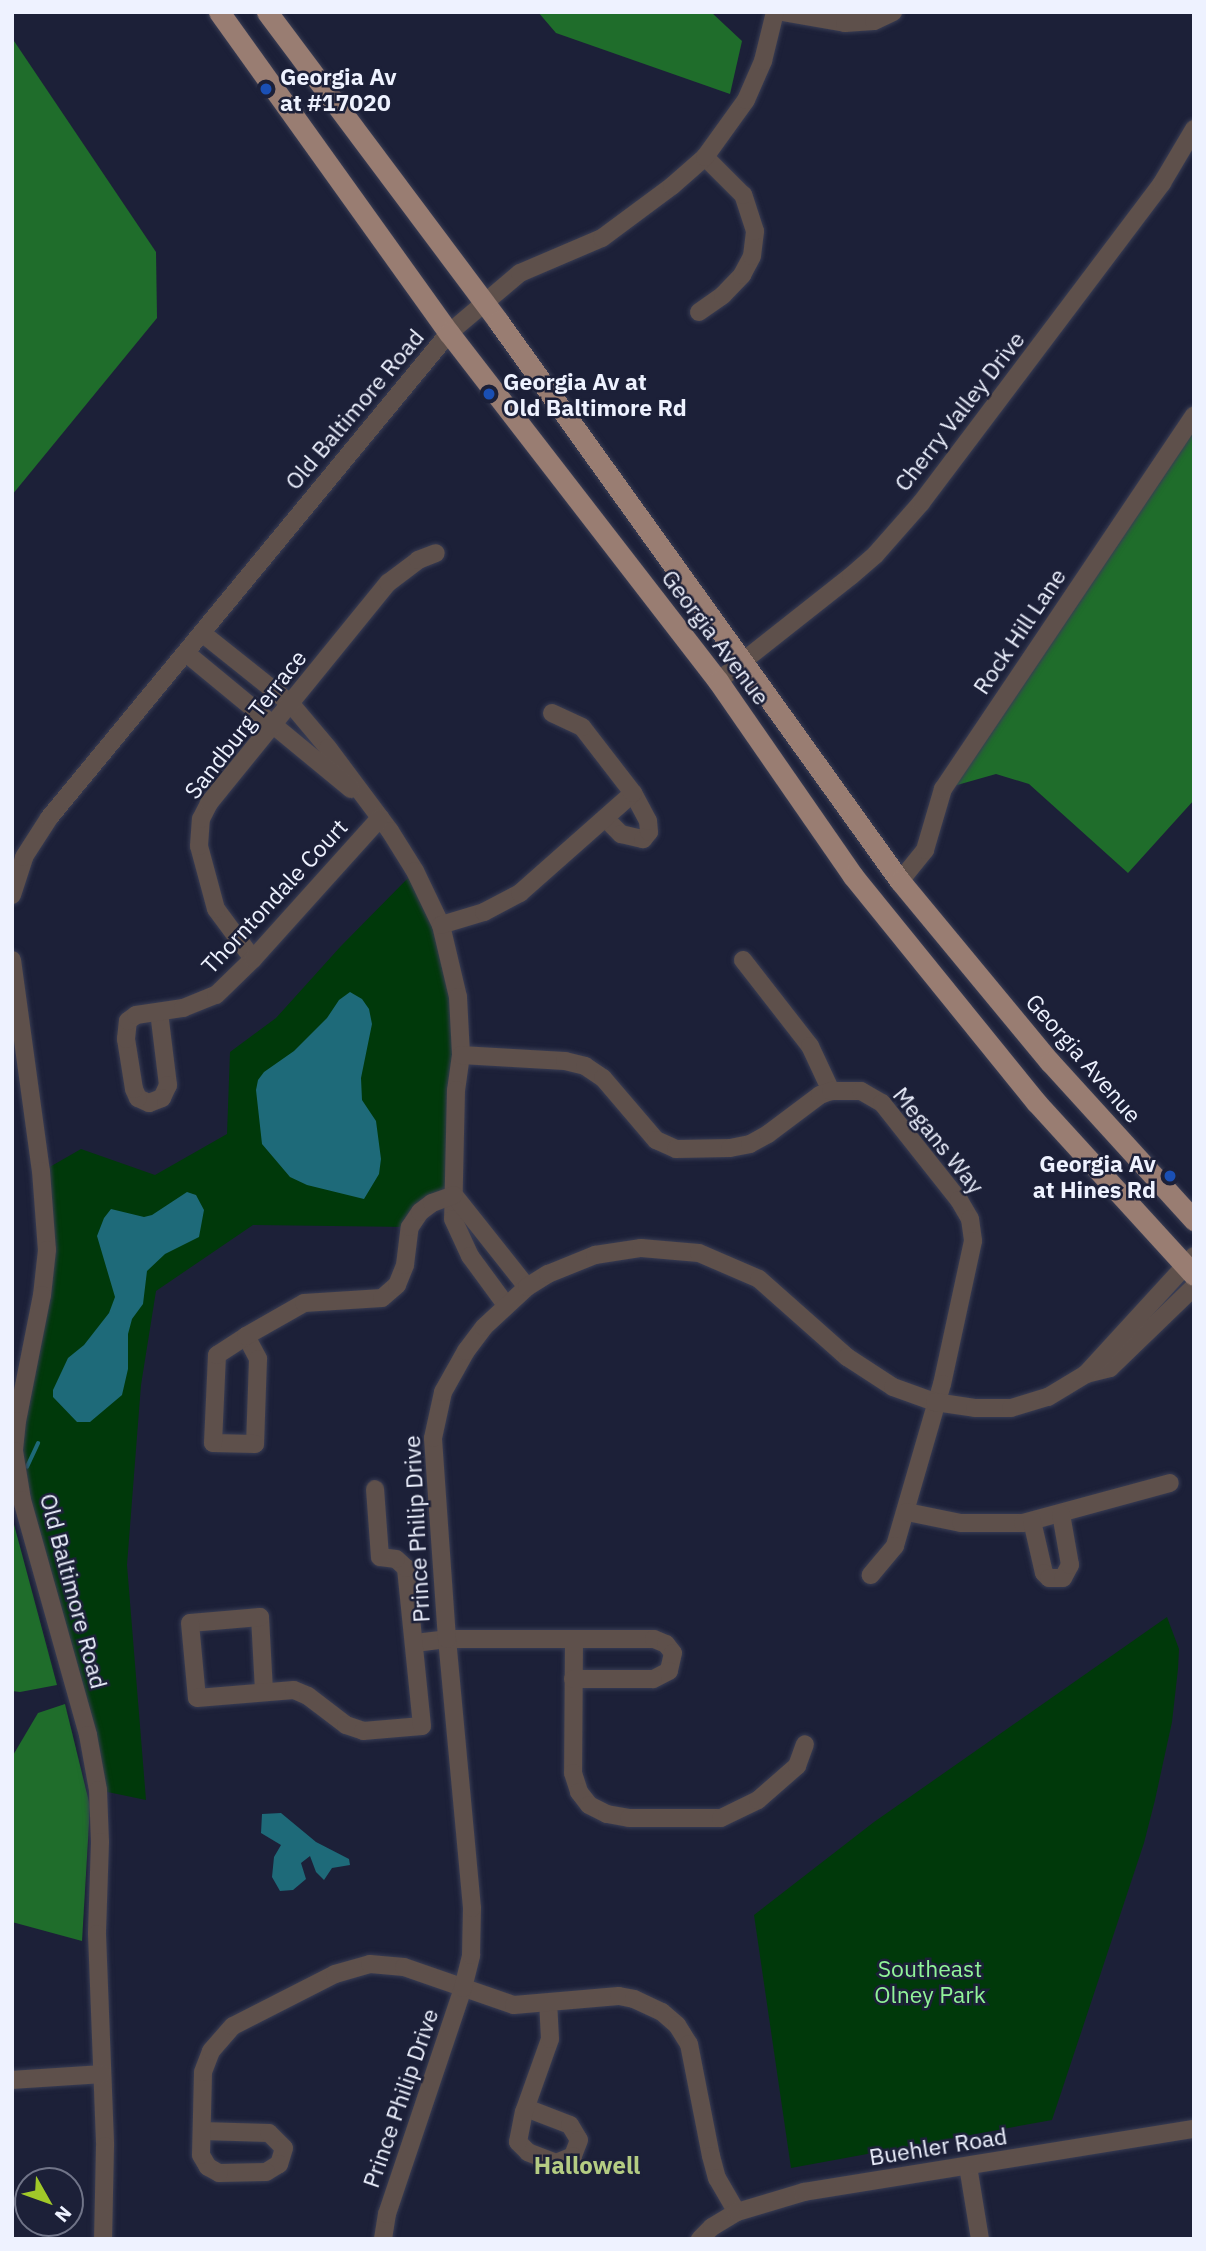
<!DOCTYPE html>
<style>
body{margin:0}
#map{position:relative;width:1206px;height:2251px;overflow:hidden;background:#1c2038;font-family:"IBM Plex Sans",sans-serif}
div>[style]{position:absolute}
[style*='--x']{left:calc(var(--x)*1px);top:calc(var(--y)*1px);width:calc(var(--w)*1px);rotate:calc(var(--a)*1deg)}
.green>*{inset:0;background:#00390a}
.forest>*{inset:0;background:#1f6d2b}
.water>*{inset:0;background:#1e6a79}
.stream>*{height:3.5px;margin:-1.75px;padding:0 1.75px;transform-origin:1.75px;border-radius:1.75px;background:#1e6a79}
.roads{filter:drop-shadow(0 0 2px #393d54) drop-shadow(0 0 2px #393d54)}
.minor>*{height:18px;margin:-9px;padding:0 9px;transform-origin:9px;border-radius:9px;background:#5e504b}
.major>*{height:21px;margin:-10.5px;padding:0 10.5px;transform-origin:10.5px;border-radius:10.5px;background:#997d72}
.dots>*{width:19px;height:19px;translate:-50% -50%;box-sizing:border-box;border:4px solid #1c2038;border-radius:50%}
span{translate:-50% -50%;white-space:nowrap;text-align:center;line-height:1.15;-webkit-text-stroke:5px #1c2038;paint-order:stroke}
.poi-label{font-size:23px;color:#eef2ff;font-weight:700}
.left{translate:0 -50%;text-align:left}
.right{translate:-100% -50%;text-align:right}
.street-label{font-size:23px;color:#eef2ff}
.park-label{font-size:23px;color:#91f499}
.neighbourhood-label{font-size:24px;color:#b4cc83;font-weight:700}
.frame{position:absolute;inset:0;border:14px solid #eef2ff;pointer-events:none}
.north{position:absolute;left:14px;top:2167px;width:70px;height:70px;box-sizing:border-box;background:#1c2038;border:2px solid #707488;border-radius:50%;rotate:130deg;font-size:19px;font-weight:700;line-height:28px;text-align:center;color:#eef2ff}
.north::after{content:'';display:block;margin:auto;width:24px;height:32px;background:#a1c929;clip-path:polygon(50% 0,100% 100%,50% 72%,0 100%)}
</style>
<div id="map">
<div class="green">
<i style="clip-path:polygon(415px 871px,458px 997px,454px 1195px,410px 1227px,253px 1225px,156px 1291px,141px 1385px,127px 1565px,146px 1800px,98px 1790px,14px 1451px,42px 1295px,41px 1172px,81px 1149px,155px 1175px,227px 1134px,230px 1052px,276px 1018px,341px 946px)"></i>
<i style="clip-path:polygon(1167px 1617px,1179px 1649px,1178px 1669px,1172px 1722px,1155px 1800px,1144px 1843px,1052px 2120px,791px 2168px,754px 1915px,874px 1822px)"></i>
</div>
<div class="forest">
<i style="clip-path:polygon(538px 12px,711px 12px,742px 41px,730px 94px,556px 33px)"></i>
<i style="clip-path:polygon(12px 38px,156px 252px,157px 318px,12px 495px)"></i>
<i style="clip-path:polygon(1194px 413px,1194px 800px,1128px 873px,1029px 784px,996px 774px,943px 789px)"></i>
<i style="clip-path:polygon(12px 1517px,57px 1685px,20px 1692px,12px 1691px)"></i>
<i style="clip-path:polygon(65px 1704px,90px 1806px,82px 1941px,12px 1922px,12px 1757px,38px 1713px)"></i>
</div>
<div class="water">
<i style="clip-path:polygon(350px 992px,362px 999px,369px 1009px,372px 1024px,361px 1078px,362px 1100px,376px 1121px,381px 1159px,379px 1174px,364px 1199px,307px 1185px,290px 1177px,262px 1144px,256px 1090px,258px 1080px,264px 1072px,294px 1051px,327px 1018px,339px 1000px)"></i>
<i style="clip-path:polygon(187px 1192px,196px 1195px,204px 1210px,199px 1237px,165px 1254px,147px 1271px,143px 1304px,132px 1319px,128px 1334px,128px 1369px,122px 1395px,90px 1422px,77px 1422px,53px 1397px,53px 1390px,68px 1358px,84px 1345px,109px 1313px,115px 1297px,97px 1236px,104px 1218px,111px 1209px,144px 1217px,152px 1215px)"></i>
<i style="clip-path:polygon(281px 1813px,316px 1842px,349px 1859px,350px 1865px,332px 1868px,324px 1880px,316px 1872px,310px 1856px,301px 1863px,306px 1879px,293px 1890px,280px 1891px,272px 1877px,274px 1857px,281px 1845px,261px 1833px,262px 1814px)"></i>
</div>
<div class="stream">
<i style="--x:27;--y:1467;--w:26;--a:-65"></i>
</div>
<div class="roads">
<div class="minor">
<i style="--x:782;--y:12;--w:64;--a:9.9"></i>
<i style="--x:845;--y:23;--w:29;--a:-4"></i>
<i style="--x:874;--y:21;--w:21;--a:-25"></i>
<i style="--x:699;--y:312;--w:29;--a:-35"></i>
<i style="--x:723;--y:295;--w:28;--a:-46"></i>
<i style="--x:742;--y:275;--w:21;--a:-62"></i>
<i style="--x:752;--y:256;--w:25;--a:-83"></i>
<i style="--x:755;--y:231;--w:38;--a:-108"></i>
<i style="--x:743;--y:195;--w:54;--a:-135"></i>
<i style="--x:202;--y:633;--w:114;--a:38.6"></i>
<i style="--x:291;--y:704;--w:57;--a:49.9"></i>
<i style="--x:328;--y:748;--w:104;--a:53.2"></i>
<i style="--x:390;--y:831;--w:47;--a:58"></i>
<i style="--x:415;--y:871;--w:60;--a:64.3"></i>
<i style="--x:441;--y:925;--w:74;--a:76.7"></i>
<i style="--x:458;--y:997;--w:58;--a:87"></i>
<i style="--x:461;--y:1055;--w:35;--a:98"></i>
<i style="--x:456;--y:1090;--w:129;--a:91.3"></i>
<i style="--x:453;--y:1219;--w:41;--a:65.3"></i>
<i style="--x:470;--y:1256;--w:61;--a:53.7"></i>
<i style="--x:186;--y:653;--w:214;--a:39.5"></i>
<i style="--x:718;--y:681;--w:169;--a:-38.3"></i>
<i style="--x:851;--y:576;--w:33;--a:-41"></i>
<i style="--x:876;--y:554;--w:68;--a:-48.6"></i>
<i style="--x:921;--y:503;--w:401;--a:-53"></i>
<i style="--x:1162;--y:183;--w:63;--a:-59.3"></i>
<i style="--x:605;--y:818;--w:23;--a:45"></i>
<i style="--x:621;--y:834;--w:23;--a:13"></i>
<i style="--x:643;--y:839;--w:9;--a:-49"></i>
<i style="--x:649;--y:832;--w:11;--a:-95"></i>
<i style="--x:648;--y:821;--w:32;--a:-118"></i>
<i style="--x:900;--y:881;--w:40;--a:-51"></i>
<i style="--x:925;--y:850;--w:64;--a:-73.6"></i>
<i style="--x:943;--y:789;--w:450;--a:-56.1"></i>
<i style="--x:12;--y:895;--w:40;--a:-72"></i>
<i style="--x:24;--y:857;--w:46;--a:-57.3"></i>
<i style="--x:49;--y:818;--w:629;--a:-50.49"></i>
<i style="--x:449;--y:333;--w:93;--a:-40.2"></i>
<i style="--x:520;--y:273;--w:89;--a:-23.1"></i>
<i style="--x:602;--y:238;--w:87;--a:-36.6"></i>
<i style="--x:672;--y:186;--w:44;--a:-41.3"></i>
<i style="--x:705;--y:157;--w:70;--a:-54.3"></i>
<i style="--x:746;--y:100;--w:43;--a:-66.4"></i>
<i style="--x:763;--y:61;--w:50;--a:-76.2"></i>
<i style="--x:441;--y:925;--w:45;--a:-16.8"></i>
<i style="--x:484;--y:912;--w:41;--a:-27.8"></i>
<i style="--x:520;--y:893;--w:151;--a:-41.5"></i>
<i style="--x:633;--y:793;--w:83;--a:-127.7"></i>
<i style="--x:582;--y:727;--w:33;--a:-155"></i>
<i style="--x:253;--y:959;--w:62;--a:-126.5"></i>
<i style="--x:216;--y:909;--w:65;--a:-105.1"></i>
<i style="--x:199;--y:846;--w:27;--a:-86"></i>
<i style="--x:201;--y:819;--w:18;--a:-63"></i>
<i style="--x:209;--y:803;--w:284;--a:-50.9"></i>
<i style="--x:388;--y:583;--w:38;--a:-37"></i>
<i style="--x:418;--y:560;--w:19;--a:-21"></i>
<i style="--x:12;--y:960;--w:213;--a:82.2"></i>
<i style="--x:41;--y:1171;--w:79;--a:85.7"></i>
<i style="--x:47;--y:1250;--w:45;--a:96.3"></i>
<i style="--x:42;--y:1295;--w:128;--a:101.2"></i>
<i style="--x:17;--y:1421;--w:30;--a:96"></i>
<i style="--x:14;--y:1451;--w:50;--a:80.7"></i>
<i style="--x:22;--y:1500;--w:244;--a:74.3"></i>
<i style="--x:88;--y:1735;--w:56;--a:79.7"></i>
<i style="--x:98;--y:1790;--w:52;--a:87.8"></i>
<i style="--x:100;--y:1842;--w:92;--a:91.9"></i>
<i style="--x:97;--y:1934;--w:212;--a:87.8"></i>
<i style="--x:105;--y:2146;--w:93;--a:91.2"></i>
<i style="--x:743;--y:960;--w:109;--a:52.1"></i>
<i style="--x:810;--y:1046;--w:50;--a:65"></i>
<i style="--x:159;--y:1012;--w:74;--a:83"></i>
<i style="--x:168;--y:1085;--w:14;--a:115"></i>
<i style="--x:162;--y:1098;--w:14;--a:159"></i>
<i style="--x:149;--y:1103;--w:12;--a:-156"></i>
<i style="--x:138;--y:1098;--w:10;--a:-114"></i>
<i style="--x:134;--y:1089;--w:51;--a:-99.1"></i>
<i style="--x:126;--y:1039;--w:18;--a:-84"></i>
<i style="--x:128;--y:1021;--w:10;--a:-37"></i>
<i style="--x:136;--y:1015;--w:48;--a:-8.5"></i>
<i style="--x:183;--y:1008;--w:35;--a:-22"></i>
<i style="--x:216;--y:995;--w:52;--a:-44.2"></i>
<i style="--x:253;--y:959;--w:190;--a:-48"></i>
<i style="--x:461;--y:1055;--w:104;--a:3.3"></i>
<i style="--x:565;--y:1061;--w:21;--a:14"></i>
<i style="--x:585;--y:1066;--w:22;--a:34"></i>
<i style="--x:603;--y:1078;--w:82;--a:49.5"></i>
<i style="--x:656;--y:1140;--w:22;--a:24"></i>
<i style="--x:676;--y:1149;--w:54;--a:-1.1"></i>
<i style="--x:730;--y:1148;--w:20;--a:-11"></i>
<i style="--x:750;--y:1144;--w:21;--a:-29"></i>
<i style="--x:768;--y:1134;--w:65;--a:-36.9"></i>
<i style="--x:820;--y:1095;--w:12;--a:-20"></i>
<i style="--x:831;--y:1091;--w:30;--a:0"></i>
<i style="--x:861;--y:1091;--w:24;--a:30"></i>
<i style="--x:882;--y:1103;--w:124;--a:51.6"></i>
<i style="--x:959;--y:1200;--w:22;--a:60"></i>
<i style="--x:970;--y:1219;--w:22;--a:82"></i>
<i style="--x:973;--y:1241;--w:146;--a:102.2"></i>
<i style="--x:942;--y:1384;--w:169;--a:106.2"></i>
<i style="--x:895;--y:1546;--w:38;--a:130"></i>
<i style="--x:454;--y:1195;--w:117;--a:51.6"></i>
<i style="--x:246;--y:1336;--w:26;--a:62"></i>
<i style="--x:258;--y:1359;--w:85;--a:92"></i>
<i style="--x:255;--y:1444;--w:42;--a:-178.6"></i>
<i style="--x:213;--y:1443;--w:88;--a:-87.4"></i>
<i style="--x:217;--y:1355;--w:35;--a:-33"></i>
<i style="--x:246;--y:1336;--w:67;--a:-29.6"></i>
<i style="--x:304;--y:1303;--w:78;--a:-3.7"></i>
<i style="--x:382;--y:1298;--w:20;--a:-41"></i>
<i style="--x:397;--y:1285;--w:22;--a:-68"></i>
<i style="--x:405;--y:1265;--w:38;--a:-83"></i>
<i style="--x:410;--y:1227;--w:18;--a:-56"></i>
<i style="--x:420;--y:1212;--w:15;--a:-37"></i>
<i style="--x:432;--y:1203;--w:23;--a:-20"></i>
<i style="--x:1086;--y:1374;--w:25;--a:-14"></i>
<i style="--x:1110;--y:1368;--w:117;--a:-44"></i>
<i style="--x:907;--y:1512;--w:55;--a:11.5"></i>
<i style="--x:961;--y:1523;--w:62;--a:0"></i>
<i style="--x:1023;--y:1523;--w:152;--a:-15.2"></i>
<i style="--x:1032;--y:1521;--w:53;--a:77"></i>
<i style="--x:1044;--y:1573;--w:7;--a:45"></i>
<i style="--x:1049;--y:1578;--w:14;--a:0"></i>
<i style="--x:1063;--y:1578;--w:15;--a:-62"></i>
<i style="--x:1070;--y:1565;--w:52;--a:-100"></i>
<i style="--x:574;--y:1640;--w:133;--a:90.4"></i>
<i style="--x:573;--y:1773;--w:20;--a:72"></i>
<i style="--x:579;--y:1792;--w:16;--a:52"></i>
<i style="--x:589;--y:1805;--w:20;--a:27"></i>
<i style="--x:607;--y:1814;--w:22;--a:10"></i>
<i style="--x:629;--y:1818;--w:92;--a:0"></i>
<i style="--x:721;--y:1818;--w:41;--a:-25.9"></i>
<i style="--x:758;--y:1800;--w:52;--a:-41.1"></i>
<i style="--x:797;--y:1766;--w:23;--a:-70"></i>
<i style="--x:415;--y:1643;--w:32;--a:-7"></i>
<i style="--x:447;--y:1639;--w:207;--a:0"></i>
<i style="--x:654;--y:1639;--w:13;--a:23"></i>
<i style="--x:666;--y:1644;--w:11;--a:52"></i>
<i style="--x:673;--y:1653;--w:18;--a:103"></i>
<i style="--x:669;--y:1671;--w:18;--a:153"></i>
<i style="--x:653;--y:1679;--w:80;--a:180"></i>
<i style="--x:264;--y:1691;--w:74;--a:-93.1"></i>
<i style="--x:260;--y:1617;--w:70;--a:175.1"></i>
<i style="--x:190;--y:1623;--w:75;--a:84.7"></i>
<i style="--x:197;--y:1698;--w:97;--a:-4.7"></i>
<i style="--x:294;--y:1690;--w:15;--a:23"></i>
<i style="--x:308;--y:1696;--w:48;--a:37.3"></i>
<i style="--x:346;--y:1725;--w:18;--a:19"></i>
<i style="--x:363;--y:1731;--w:59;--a:-4.8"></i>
<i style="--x:422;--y:1726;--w:159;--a:-95.8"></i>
<i style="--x:406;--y:1568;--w:13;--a:-138"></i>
<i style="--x:396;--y:1559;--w:16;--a:-173"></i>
<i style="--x:380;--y:1557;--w:68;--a:-94.2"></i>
<i style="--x:12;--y:2080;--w:90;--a:-3.8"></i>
<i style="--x:526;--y:2108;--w:47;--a:21.1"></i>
<i style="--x:570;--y:2125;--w:17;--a:59"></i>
<i style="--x:579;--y:2140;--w:17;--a:111"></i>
<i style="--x:573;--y:2156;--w:18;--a:158"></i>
<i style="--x:556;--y:2163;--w:30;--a:-159"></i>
<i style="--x:528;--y:2152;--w:14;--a:-135"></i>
<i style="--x:518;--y:2142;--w:31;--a:-79"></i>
<i style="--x:524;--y:2112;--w:77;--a:-70.4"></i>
<i style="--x:550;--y:2039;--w:36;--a:-93"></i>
<i style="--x:202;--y:2131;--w:67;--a:1.7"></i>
<i style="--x:269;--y:2133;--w:21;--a:45"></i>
<i style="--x:284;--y:2148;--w:17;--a:107"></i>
<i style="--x:279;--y:2164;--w:15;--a:148"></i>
<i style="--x:266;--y:2172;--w:47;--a:178.8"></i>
<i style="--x:219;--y:2173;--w:13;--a:-151"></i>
<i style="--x:208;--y:2167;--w:14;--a:-120"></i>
<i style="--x:201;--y:2155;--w:83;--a:-88.6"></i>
<i style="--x:203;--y:2072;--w:22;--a:-69"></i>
<i style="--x:211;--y:2051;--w:33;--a:-49"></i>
<i style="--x:233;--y:2026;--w:114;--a:-27"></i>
<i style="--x:335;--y:1974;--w:36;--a:-16"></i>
<i style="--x:370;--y:1964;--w:34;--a:5"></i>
<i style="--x:404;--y:1967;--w:116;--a:19.1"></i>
<i style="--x:514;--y:2005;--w:105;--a:-4.9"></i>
<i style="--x:619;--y:1996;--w:15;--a:11"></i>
<i style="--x:634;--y:1999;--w:31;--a:25"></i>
<i style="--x:662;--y:2012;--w:20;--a:41"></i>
<i style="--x:677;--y:2025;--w:22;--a:58"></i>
<i style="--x:689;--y:2044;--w:114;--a:78.9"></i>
<i style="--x:711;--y:2156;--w:23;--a:75"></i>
<i style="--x:717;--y:2178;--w:39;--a:60"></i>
<i style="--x:968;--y:2166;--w:74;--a:80.7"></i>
<i style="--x:383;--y:2239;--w:25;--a:-81"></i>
<i style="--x:387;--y:2214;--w:238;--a:-71.4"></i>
<i style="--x:463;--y:1988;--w:34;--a:-76"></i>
<i style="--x:471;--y:1955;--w:47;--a:-88.8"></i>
<i style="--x:472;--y:1908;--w:270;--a:-95.3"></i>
<i style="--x:447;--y:1639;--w:201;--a:-94"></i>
<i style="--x:433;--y:1438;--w:47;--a:-77.7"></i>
<i style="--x:443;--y:1392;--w:47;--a:-60.7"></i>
<i style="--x:466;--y:1351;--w:30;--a:-53"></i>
<i style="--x:484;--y:1327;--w:59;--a:-42.9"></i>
<i style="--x:527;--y:1287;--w:25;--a:-32"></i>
<i style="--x:548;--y:1274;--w:51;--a:-22"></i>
<i style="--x:595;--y:1255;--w:47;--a:-8.7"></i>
<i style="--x:641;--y:1248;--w:58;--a:4.9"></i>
<i style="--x:699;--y:1253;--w:65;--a:23.4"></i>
<i style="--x:759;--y:1279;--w:118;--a:41.6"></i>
<i style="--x:847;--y:1357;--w:55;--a:33.1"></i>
<i style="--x:893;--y:1387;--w:45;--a:19.7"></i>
<i style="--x:935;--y:1402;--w:40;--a:8.5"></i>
<i style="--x:975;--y:1408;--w:36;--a:0"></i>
<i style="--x:1011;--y:1408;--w:39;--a:-17"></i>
<i style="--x:1048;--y:1397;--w:44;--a:-31.2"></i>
<i style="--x:1086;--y:1374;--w:160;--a:-47.5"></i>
<i style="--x:700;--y:2239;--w:17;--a:-45"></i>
<i style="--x:712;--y:2227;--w:29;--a:-31"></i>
<i style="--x:737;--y:2212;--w:70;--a:-16.6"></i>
<i style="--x:804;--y:2192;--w:395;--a:-9.2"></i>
</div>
<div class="major">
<i style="--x:219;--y:12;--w:395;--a:54.4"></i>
<i style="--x:449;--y:333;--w:440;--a:52.3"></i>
<i style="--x:718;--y:681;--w:237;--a:55.3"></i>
<i style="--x:853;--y:876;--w:291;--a:51"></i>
<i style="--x:1036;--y:1102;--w:234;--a:47.6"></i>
<i style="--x:267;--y:12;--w:386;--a:53.2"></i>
<i style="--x:498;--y:321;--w:689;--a:54.33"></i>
<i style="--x:900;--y:881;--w:235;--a:50.4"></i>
<i style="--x:1050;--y:1062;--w:214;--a:47.7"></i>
</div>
</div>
<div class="dots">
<i style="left:266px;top:89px;background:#1a4fb4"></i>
<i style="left:489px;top:394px;background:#1a4fb4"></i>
<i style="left:1170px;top:1176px;background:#1a4fb4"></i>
</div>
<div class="poi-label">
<span class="left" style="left:280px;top:89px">Georgia Av<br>at #17020</span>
<span class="left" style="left:503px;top:394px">Georgia Av at<br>Old Baltimore Rd</span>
<span class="right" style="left:1156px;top:1176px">Georgia Av<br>at Hines Rd</span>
</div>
<div class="street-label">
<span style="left:354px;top:409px;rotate:-50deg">Old Baltimore Road</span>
<span style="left:959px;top:411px;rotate:-52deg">Cherry Valley Drive</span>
<span style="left:1019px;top:631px;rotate:-56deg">Rock Hill Lane</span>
<span style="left:716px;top:637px;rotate:53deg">Georgia Avenue</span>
<span style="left:245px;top:724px;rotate:-52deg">Sandburg Terrace</span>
<span style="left:274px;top:896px;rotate:-47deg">Thorntondale Court</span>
<span style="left:1084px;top:1058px;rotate:49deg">Georgia Avenue</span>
<span style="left:939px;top:1140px;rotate:51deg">Megans Way</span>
<span style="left:416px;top:1529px;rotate:-93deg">Prince Philip Drive</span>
<span style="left:74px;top:1591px;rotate:75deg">Old Baltimore Road</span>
<span style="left:400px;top:2098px;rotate:-71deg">Prince Philip Drive</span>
<span style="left:938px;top:2146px;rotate:-9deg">Buehler Road</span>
</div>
<div class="park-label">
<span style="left:930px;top:1981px">Southeast<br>Olney Park</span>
</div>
<div class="neighbourhood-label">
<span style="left:587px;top:2166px">Hallowell</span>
</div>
<div class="frame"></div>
<div class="north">N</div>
</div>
